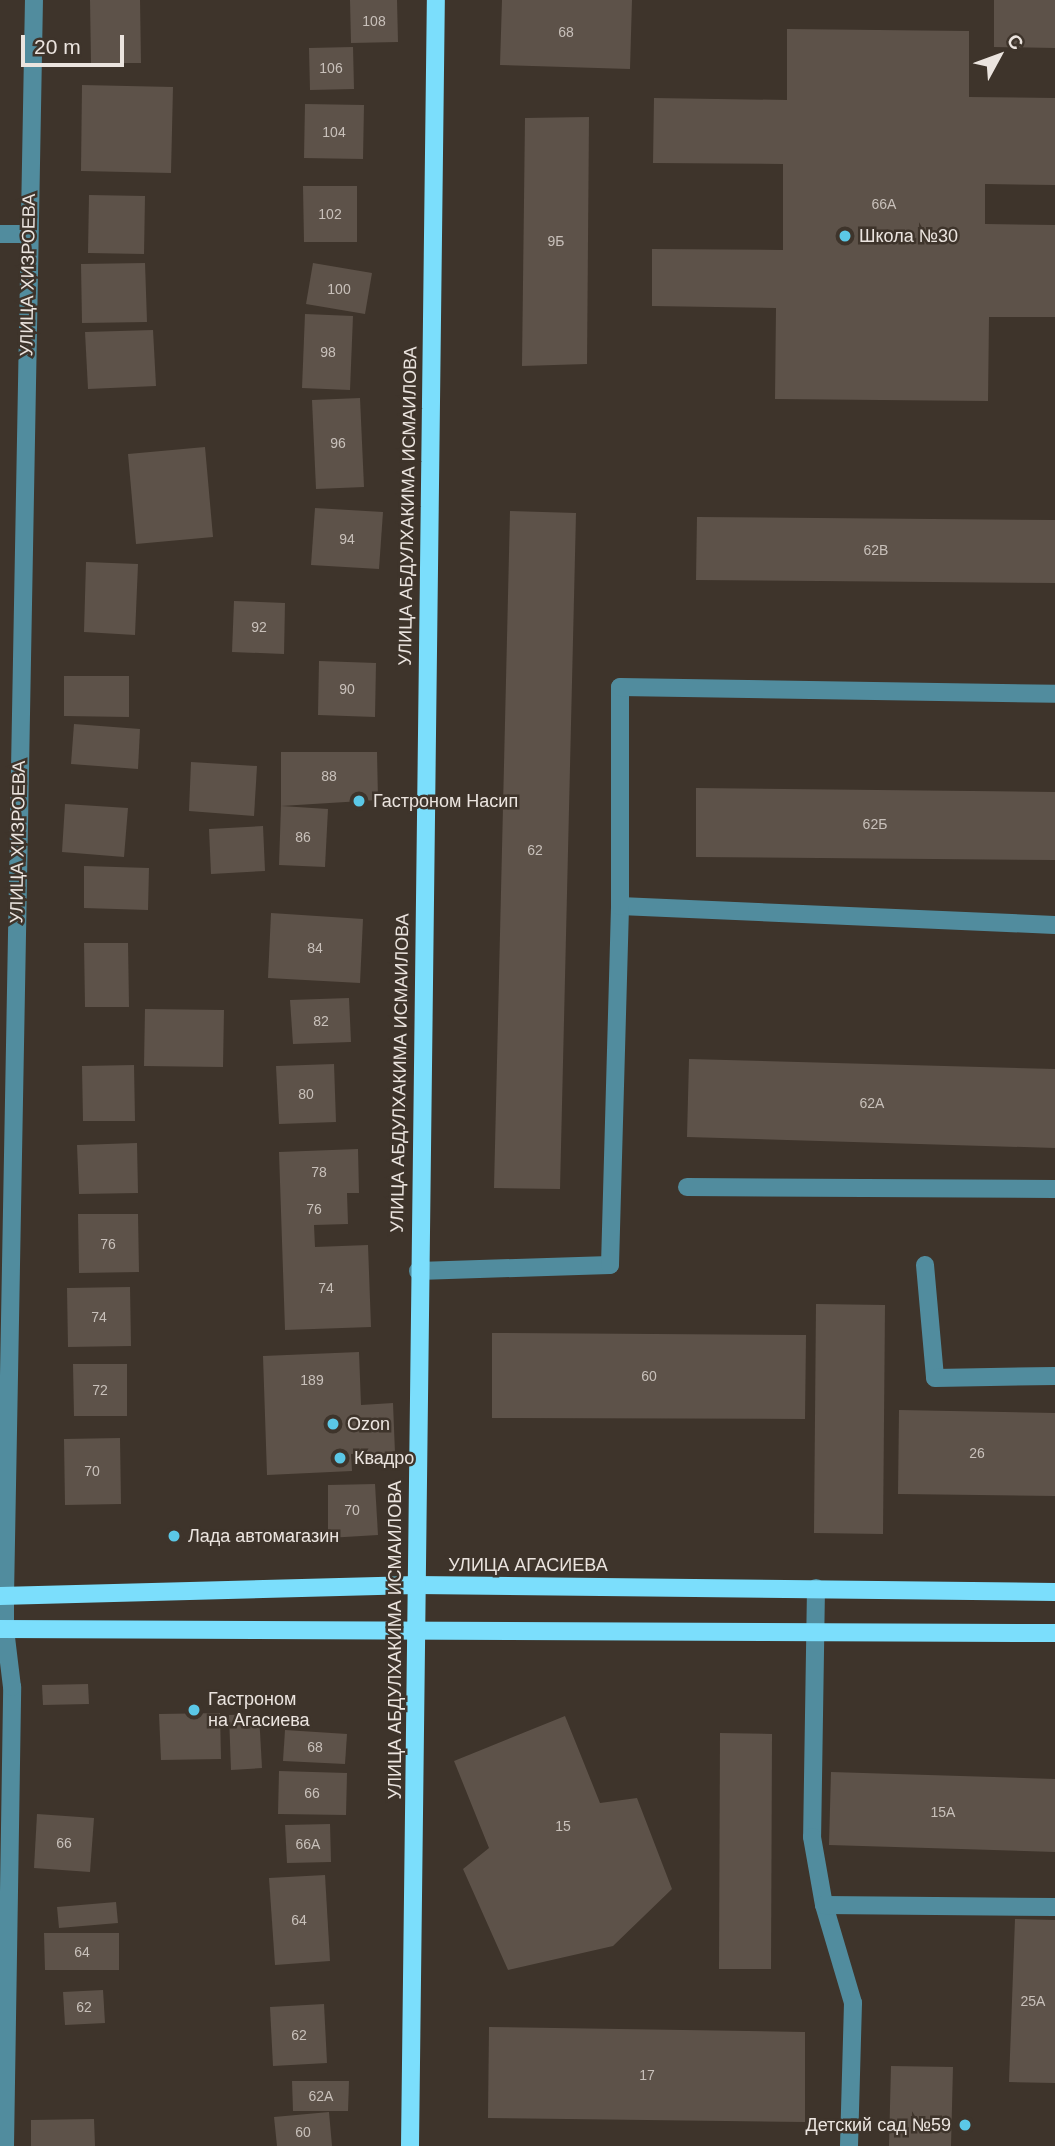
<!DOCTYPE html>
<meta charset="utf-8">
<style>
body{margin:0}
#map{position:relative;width:1055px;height:2146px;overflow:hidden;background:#3e342b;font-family:Helvetica,sans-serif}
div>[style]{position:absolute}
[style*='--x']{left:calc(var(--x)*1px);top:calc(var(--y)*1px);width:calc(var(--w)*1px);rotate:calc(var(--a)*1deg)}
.building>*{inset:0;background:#5d5249}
.minor>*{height:18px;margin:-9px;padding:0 9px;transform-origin:9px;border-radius:9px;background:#518c9e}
.major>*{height:18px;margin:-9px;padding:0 9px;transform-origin:9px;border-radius:9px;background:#7bdefc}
.dots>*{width:19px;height:19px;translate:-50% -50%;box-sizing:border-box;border:4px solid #3e342b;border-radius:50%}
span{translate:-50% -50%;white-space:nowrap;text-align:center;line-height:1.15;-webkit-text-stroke:5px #3e342b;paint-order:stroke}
.number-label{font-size:14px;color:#c8c0ba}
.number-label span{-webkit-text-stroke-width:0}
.poi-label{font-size:18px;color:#ebe4df}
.left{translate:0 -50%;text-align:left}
.right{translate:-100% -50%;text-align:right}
.street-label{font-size:18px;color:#ebe4df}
.north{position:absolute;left:964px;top:21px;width:70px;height:70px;-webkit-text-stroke:5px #3e342b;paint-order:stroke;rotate:49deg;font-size:19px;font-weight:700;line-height:28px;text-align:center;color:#ebe4df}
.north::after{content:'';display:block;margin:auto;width:24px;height:32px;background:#ebe4df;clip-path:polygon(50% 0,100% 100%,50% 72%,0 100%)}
.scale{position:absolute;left:21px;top:35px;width:103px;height:32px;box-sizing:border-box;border:4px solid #ebe4df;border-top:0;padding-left:9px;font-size:21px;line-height:24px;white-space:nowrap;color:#ebe4df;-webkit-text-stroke:5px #3e342b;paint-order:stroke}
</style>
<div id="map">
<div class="building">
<i style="clip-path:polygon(90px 0,140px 0,141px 63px,91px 63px)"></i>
<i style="clip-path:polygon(350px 0,397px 0,398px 42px,351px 43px)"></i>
<i style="clip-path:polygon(502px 0,632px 0,630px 69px,500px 65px)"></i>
<i style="clip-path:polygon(994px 0,1055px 0,1055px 48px,994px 47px)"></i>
<i style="clip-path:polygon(787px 29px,969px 31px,969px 97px,1055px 98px,1055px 185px,985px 184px,985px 224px,1055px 225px,1055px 317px,989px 317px,988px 401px,775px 399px,776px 308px,652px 306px,652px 249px,783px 250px,783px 164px,653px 163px,654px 98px,787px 100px)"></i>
<i style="clip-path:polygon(353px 47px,354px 89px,310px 90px,309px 48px)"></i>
<i style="clip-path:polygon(82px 85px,173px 87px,171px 173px,81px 171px)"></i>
<i style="clip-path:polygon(305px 104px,364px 105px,363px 159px,304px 158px)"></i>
<i style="clip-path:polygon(589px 117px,587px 364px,522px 366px,525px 118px)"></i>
<i style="clip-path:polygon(303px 186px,357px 186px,357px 242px,304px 242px)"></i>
<i style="clip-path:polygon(89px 195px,145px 196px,144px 254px,88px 253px)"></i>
<i style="clip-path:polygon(145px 263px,147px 322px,82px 323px,81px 264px)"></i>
<i style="clip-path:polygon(313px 263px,372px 273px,365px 314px,306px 304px)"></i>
<i style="clip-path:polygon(305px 314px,353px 316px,350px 390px,302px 388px)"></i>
<i style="clip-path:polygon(153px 330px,156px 386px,88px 389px,85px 332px)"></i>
<i style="clip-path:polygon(360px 398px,364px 487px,316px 489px,312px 400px)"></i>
<i style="clip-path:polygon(205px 447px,213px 537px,136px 544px,128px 454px)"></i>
<i style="clip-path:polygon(315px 508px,383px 512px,379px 569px,311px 565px)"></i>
<i style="clip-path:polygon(510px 511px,576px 513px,560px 1189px,494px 1188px)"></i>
<i style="clip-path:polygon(697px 517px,1055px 520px,1055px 583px,696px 580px)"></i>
<i style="clip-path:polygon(86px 562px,138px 564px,135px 635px,84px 632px)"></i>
<i style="clip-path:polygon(234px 601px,285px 603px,284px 654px,232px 652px)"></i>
<i style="clip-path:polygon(319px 661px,376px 663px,375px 717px,318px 715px)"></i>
<i style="clip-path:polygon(64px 676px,129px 676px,129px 717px,64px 716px)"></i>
<i style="clip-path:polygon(74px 724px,140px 729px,138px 769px,71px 764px)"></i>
<i style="clip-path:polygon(281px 752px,377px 752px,378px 800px,281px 806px)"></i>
<i style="clip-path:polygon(191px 762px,257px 766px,254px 816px,189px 811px)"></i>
<i style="clip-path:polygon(696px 788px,1055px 792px,1055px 860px,696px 857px)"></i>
<i style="clip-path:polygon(65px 804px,128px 808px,124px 857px,62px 852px)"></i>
<i style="clip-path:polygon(281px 806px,328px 809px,325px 867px,279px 865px)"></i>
<i style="clip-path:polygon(263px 826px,265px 871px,211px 874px,209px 829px)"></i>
<i style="clip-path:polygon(84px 866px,149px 868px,148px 910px,84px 908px)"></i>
<i style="clip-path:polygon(271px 913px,363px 919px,360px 983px,268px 978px)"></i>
<i style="clip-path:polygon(84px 943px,128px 943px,129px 1007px,85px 1007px)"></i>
<i style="clip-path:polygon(349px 998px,351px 1042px,293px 1044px,290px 1000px)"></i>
<i style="clip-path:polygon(145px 1009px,224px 1010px,223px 1067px,144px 1066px)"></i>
<i style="clip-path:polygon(689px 1059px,1055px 1069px,1055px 1148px,687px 1137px)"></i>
<i style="clip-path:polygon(334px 1064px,336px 1122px,279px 1124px,276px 1066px)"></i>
<i style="clip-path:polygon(134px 1065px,135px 1121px,83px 1121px,82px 1066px)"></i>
<i style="clip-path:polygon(137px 1143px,138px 1193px,79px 1194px,77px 1145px)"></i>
<i style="clip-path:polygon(358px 1149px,359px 1193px,347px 1193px,348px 1224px,314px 1225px,315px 1247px,368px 1245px,371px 1327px,285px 1330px,279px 1152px)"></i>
<i style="clip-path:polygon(78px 1214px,138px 1214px,139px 1272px,79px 1273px)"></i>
<i style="clip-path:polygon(130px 1287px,131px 1346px,68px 1347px,67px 1288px)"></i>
<i style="clip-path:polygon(816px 1304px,885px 1305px,883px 1534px,814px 1533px)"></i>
<i style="clip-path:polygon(492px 1333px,806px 1335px,805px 1419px,492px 1418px)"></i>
<i style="clip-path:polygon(359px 1352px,361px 1405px,393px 1403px,395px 1453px,351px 1454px,352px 1471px,267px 1475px,263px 1356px)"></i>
<i style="clip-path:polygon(73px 1364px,127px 1364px,127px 1416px,74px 1416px)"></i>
<i style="clip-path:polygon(899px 1410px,1055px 1413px,1055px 1496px,898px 1494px)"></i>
<i style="clip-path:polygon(120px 1438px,121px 1504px,65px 1505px,64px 1439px)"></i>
<i style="clip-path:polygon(375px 1484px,378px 1535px,328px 1538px,328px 1485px)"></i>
<i style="clip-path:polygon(88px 1684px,89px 1704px,43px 1705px,42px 1685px)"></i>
<i style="clip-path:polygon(220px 1713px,221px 1759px,161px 1760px,159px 1714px)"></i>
<i style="clip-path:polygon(259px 1714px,262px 1768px,231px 1770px,229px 1715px)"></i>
<i style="clip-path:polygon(565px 1716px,600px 1803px,637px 1798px,672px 1889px,613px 1946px,508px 1970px,463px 1869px,489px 1848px,454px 1761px)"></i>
<i style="clip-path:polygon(285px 1730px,347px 1734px,345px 1764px,283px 1761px)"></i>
<i style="clip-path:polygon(720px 1733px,772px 1734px,771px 1969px,719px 1969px)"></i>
<i style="clip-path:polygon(279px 1771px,347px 1773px,346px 1815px,278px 1814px)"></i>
<i style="clip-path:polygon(831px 1772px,1055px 1779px,1055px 1852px,829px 1845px)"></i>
<i style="clip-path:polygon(37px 1814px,94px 1818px,90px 1872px,34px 1868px)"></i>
<i style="clip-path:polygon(330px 1824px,331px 1862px,287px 1863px,285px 1825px)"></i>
<i style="clip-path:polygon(325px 1875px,330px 1961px,275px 1965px,269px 1878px)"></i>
<i style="clip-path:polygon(116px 1902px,118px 1923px,59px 1928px,57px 1907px)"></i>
<i style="clip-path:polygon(1015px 1919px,1055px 1920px,1055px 2083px,1009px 2082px)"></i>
<i style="clip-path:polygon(44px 1933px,119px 1933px,119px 1970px,45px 1970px)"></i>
<i style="clip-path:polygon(103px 1990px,105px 2023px,65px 2025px,63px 1992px)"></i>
<i style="clip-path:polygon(324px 2004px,327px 2063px,273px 2066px,270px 2007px)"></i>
<i style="clip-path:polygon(489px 2027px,805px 2032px,805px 2122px,488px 2118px)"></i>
<i style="clip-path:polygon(891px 2066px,953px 2067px,951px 2146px,889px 2146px)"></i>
<i style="clip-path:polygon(292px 2081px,349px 2081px,348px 2111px,293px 2111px)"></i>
<i style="clip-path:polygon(329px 2112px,332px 2146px,277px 2146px,274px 2117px)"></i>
<i style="clip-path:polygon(94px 2119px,95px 2146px,31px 2146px,31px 2120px)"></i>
</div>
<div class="minor">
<i style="--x:0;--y:234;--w:29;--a:0"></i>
<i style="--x:620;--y:906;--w:435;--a:2.5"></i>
<i style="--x:687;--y:1187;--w:368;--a:0.3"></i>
<i style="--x:925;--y:1265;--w:113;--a:84.9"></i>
<i style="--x:935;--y:1378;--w:120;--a:-1"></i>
<i style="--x:418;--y:1271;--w:192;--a:-1.8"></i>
<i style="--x:610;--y:1265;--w:359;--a:-88.4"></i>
<i style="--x:620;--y:906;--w:219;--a:-90"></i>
<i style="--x:620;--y:687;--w:435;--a:0.9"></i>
<i style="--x:816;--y:1588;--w:249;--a:90.9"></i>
<i style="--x:812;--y:1837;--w:69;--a:80"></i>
<i style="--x:824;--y:1905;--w:102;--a:73.5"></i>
<i style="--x:853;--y:2003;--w:143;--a:91.6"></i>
<i style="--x:824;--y:1905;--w:231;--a:0.5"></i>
<i style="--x:5;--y:2146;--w:459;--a:-89.1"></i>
<i style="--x:12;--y:1687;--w:58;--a:-96.9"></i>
<i style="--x:5;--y:1629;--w:33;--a:-90"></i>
<i style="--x:5;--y:1596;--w:1596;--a:-88.96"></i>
</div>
<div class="major">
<i style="--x:0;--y:1596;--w:416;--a:-1.5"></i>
<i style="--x:416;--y:1585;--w:639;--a:0.63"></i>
<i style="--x:0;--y:1629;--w:1055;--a:0.22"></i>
<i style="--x:410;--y:2146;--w:2146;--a:-89.31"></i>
</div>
<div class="dots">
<i style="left:845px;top:236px;background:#5bc8e7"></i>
<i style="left:359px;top:801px;background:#5bc8e7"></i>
<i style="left:333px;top:1424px;background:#5bc8e7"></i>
<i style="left:340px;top:1458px;background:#5bc8e7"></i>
<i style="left:174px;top:1536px;background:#5bc8e7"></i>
<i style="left:194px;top:1710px;background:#5bc8e7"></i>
<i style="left:965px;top:2125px;background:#5bc8e7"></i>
</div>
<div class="number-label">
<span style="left:374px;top:21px">108</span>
<span style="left:566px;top:32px">68</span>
<span style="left:331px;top:68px">106</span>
<span style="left:334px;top:132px">104</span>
<span style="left:884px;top:204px">66А</span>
<span style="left:330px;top:214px">102</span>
<span style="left:556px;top:241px">9Б</span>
<span style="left:339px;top:289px">100</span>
<span style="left:328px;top:352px">98</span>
<span style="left:338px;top:443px">96</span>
<span style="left:347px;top:539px">94</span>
<span style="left:876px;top:550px">62В</span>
<span style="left:259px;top:627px">92</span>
<span style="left:347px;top:689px">90</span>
<span style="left:329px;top:776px">88</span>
<span style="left:875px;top:824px">62Б</span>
<span style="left:303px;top:837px">86</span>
<span style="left:535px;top:850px">62</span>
<span style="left:315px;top:948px">84</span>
<span style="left:321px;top:1021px">82</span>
<span style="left:306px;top:1094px">80</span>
<span style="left:872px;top:1103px">62А</span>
<span style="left:319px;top:1172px">78</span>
<span style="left:314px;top:1209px">76</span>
<span style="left:108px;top:1244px">76</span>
<span style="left:326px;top:1288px">74</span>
<span style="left:99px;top:1317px">74</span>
<span style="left:649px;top:1376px">60</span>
<span style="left:312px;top:1380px">189</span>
<span style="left:100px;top:1390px">72</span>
<span style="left:977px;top:1453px">26</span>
<span style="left:92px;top:1471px">70</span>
<span style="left:352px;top:1510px">70</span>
<span style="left:315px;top:1747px">68</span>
<span style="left:312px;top:1793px">66</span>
<span style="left:943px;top:1812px">15А</span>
<span style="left:563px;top:1826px">15</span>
<span style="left:64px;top:1843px">66</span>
<span style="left:308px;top:1844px">66А</span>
<span style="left:299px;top:1920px">64</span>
<span style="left:82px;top:1952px">64</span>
<span style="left:1033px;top:2001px">25А</span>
<span style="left:84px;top:2007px">62</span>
<span style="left:299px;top:2035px">62</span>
<span style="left:647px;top:2075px">17</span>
<span style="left:321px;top:2096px">62А</span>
<span style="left:303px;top:2132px">60</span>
</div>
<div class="poi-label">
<span class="left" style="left:859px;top:236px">Школа №30</span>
<span class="left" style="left:373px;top:801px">Гастроном Насип</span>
<span class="left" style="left:347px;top:1424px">Ozon</span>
<span class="left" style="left:354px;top:1458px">Квадро</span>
<span class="left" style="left:188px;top:1536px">Лада автомагазин</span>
<span class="left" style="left:208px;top:1710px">Гастроном<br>на Агасиева</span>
<span class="right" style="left:951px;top:2125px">Детский сад №59</span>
</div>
<div class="street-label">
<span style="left:28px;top:275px;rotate:-89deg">УЛИЦА ХИЗРОЕВА</span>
<span style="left:408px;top:506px;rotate:-89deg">УЛИЦА АБДУЛХАКИМА ИСМАИЛОВА</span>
<span style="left:18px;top:842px;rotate:-89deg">УЛИЦА ХИЗРОЕВА</span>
<span style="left:400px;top:1073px;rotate:-89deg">УЛИЦА АБДУЛХАКИМА ИСМАИЛОВА</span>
<span style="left:528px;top:1565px">УЛИЦА АГАСИЕВА</span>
<span style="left:395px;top:1640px;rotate:-90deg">УЛИЦА АБДУЛХАКИМА ИСМАИЛОВА</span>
</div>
<div class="north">С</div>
<div class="scale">20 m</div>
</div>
